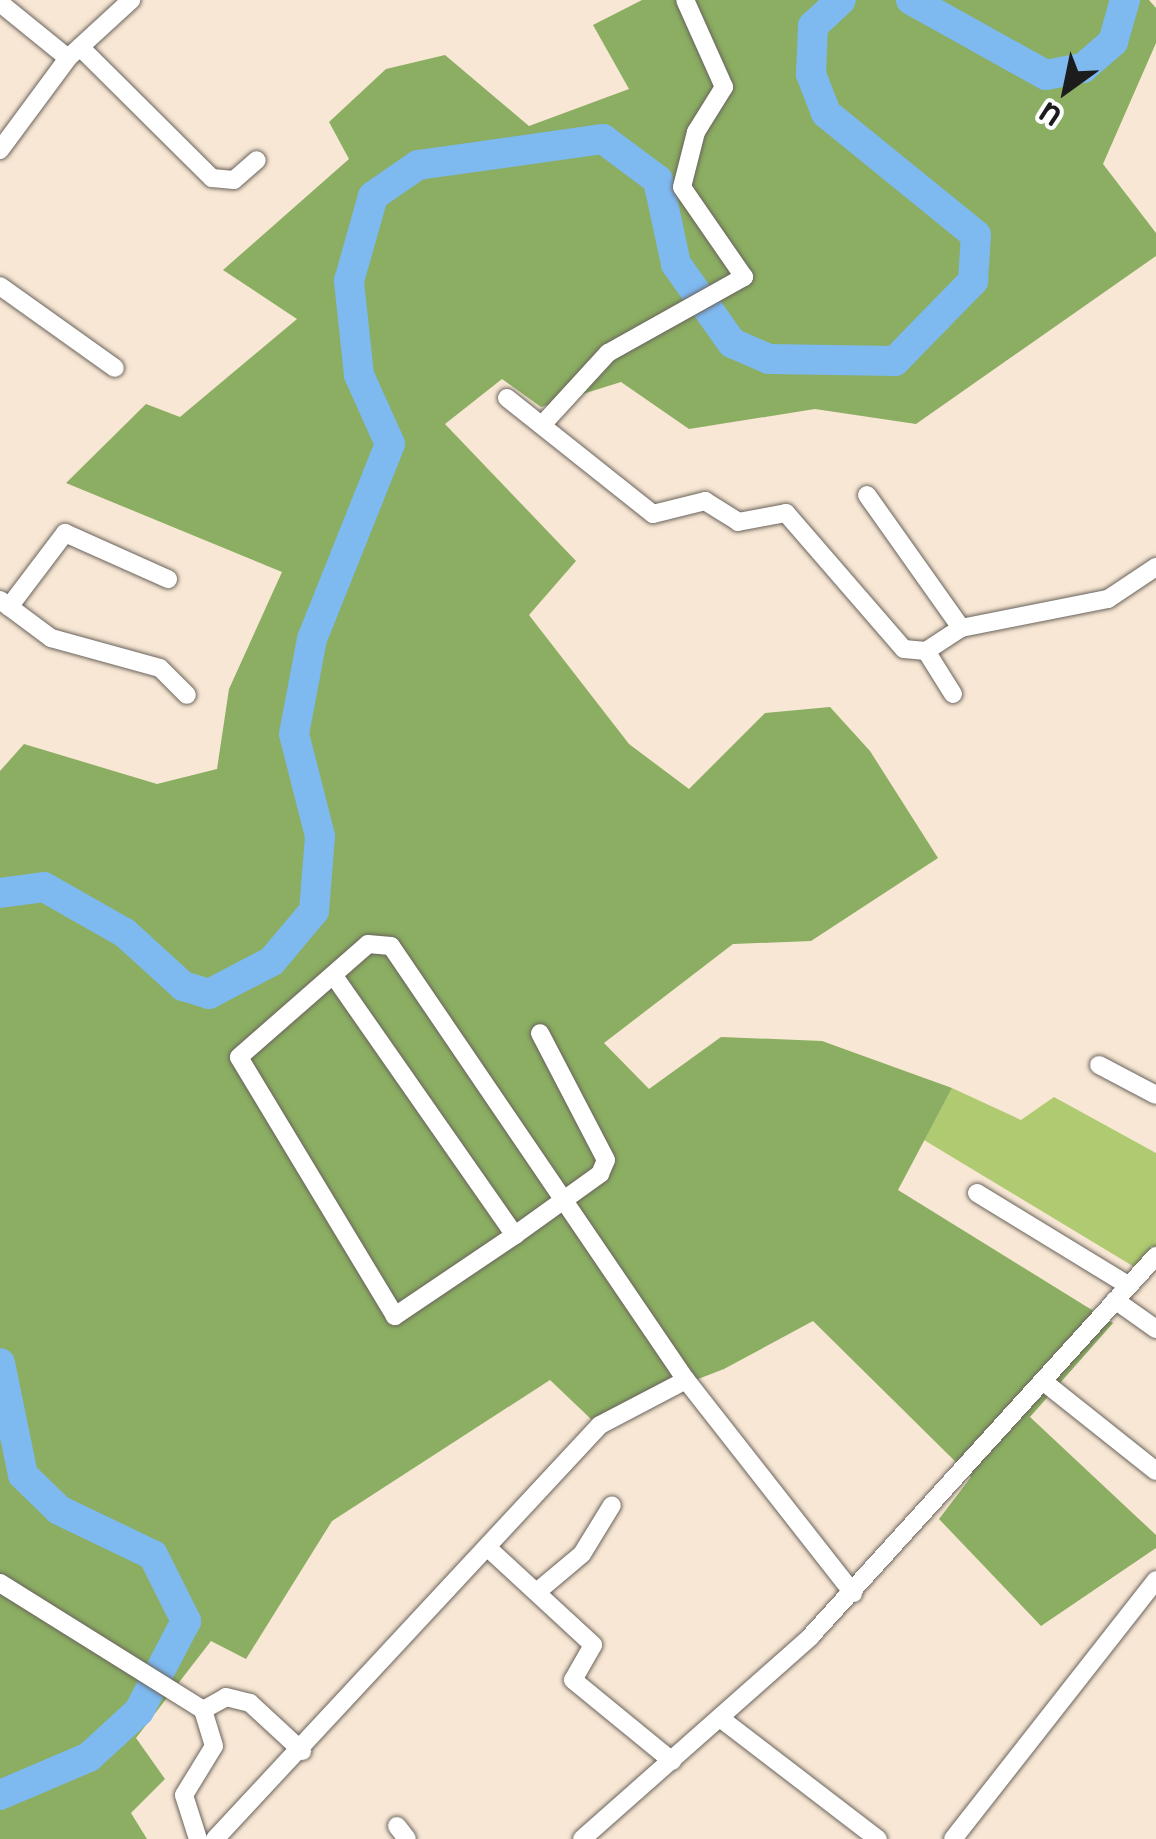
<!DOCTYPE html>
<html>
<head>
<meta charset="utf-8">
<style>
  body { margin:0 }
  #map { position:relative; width:1156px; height:1839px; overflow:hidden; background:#f8e7d4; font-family:Mali,sans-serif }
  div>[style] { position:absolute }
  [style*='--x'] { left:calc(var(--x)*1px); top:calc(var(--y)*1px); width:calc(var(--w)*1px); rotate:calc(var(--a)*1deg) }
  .green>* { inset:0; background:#afca70 }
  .forest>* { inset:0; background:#8bae62 }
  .river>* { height:30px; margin:-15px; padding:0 15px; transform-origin:15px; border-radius:15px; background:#7eb9f0 }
  .roads { filter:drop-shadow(0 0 2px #69635c) drop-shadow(0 0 2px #69635c) }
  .street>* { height:18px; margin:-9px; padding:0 9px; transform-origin:9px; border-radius:9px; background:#fff }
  span { translate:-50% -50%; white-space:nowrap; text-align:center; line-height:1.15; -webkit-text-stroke:8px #fff; paint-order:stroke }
  .north { position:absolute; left:1016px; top:40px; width:100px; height:100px; -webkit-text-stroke:8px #fff; paint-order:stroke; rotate:213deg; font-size:28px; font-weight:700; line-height:40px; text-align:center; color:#1c1c1c }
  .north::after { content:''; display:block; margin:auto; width:35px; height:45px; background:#1c1c1c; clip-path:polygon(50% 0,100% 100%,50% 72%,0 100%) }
</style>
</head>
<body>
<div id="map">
  <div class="green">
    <i style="clip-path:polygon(952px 1088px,1021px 1120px,1054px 1097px,1156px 1153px,1156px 1256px,1141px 1271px,924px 1140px)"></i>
  </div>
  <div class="forest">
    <i style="clip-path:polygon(642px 0,1149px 0,1156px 8px,1156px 43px,1103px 164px,1156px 233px,1156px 256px,916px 424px,815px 409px,689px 429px,621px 382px,541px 407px,502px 379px,445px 424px,576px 561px,529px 615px,629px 744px,689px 789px,765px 713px,830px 707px,870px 751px,938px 858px,811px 941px,733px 944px,604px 1043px,649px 1089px,721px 1037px,822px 1041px,952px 1088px,898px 1190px,1113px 1323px,1030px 1417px,1156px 1535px,1156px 1548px,1041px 1626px,939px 1519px,971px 1477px,813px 1321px,724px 1369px,592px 1420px,550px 1380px,332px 1521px,246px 1659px,211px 1641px,136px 1738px,165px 1779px,131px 1813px,147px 1839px,0 1839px,0 771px,24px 744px,157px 784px,217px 769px,229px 689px,282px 572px,66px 483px,146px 404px,180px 417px,297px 319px,223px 270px,349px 159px,329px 122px,386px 69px,445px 55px,529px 126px,629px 89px,593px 25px)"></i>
  </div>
  <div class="river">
    <i style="--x:911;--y:0;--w:154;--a:29.1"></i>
    <i style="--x:1046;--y:75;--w:38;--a:-11"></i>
    <i style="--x:1083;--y:68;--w:40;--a:-41"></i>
    <i style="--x:1113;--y:42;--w:44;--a:-74.1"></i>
    <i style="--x:0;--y:893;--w:44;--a:-7.8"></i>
    <i style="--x:44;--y:887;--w:93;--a:29.6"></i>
    <i style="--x:125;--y:933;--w:79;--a:42.4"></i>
    <i style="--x:183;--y:986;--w:27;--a:17"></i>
    <i style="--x:209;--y:994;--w:71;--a:-27.6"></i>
    <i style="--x:272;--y:961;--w:65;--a:-50"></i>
    <i style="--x:314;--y:911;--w:75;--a:-85.4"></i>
    <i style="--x:320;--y:836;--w:105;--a:-104.3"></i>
    <i style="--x:294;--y:734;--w:97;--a:-79.3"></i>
    <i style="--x:312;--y:639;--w:210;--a:-68.2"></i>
    <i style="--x:390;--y:444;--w:76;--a:-114.2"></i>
    <i style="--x:359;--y:375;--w:95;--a:-96.1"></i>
    <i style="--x:349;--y:281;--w:88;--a:-74.2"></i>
    <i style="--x:373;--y:196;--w:55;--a:-34.6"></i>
    <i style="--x:418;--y:165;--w:187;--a:-8"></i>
    <i style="--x:603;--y:139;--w:69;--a:36.7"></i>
    <i style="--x:658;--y:180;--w:86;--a:77.9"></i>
    <i style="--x:676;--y:264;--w:97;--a:54.7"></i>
    <i style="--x:732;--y:343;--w:40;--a:23.4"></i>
    <i style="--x:769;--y:359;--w:126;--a:0.9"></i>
    <i style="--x:895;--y:361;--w:112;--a:-45.7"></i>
    <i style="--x:973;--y:281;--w:46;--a:-86.3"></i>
    <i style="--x:976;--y:235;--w:193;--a:-140.9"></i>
    <i style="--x:826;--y:113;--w:42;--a:-111"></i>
    <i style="--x:811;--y:74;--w:48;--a:-87.6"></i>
    <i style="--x:813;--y:26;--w:38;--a:-43"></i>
    <i style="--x:0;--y:1363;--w:114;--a:78.4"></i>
    <i style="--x:23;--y:1475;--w:50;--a:44.2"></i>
    <i style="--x:59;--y:1510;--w:104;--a:25.6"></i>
    <i style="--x:153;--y:1555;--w:74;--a:63.4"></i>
    <i style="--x:186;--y:1621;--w:102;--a:117.6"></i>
    <i style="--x:139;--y:1711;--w:68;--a:137.4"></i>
    <i style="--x:89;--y:1757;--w:97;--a:156.9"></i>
  </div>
  <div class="roads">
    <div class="street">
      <i style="--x:0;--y:3;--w:87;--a:39"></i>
      <i style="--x:80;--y:47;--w:186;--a:44.8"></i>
      <i style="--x:212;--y:178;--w:22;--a:5"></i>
      <i style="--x:234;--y:180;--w:30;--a:-41"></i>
      <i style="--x:0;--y:150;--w:114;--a:-53.5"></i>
      <i style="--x:68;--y:58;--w:86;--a:-42.6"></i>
      <i style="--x:0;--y:286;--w:141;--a:35.5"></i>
      <i style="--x:507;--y:398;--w:186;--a:38.5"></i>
      <i style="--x:653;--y:514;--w:54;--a:-14"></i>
      <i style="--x:705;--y:501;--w:39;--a:32"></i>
      <i style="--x:738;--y:522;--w:49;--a:-10.6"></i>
      <i style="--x:786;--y:513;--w:180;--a:49.1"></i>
      <i style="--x:904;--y:649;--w:22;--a:5"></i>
      <i style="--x:542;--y:425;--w:98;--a:-47.5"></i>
      <i style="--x:608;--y:353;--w:156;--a:-29.2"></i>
      <i style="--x:744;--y:277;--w:109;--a:-124.6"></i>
      <i style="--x:682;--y:187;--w:57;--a:-75.7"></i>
      <i style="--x:696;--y:132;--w:53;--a:-58.1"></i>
      <i style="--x:724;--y:87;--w:95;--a:-114.1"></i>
      <i style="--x:867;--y:495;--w:163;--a:54.7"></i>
      <i style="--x:961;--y:628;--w:150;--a:-11.2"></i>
      <i style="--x:1108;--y:599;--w:58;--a:-33.7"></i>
      <i style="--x:0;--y:600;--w:64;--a:36.7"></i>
      <i style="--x:51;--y:638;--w:113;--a:15.4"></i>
      <i style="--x:160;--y:668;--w:38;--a:45"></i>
      <i style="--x:9;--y:607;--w:93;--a:-52.9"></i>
      <i style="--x:65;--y:533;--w:113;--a:24.1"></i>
      <i style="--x:953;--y:694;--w:51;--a:-122.1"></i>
      <i style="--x:926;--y:651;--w:42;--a:-33.3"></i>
      <i style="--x:334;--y:976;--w:316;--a:55.1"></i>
      <i style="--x:515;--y:1235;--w:105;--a:-35.7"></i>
      <i style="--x:600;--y:1174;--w:15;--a:-67"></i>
      <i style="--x:606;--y:1160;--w:143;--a:-117.5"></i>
      <i style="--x:1099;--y:1065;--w:64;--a:27.8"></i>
      <i style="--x:977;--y:1193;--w:177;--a:31.4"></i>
      <i style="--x:515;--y:1235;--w:145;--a:146"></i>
      <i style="--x:395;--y:1316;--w:302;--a:-121.1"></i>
      <i style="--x:239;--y:1057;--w:171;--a:-41.2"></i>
      <i style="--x:368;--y:944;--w:23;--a:5"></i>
      <i style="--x:391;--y:946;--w:525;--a:55.8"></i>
      <i style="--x:686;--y:1380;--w:271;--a:51.9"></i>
      <i style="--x:1115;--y:1300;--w:50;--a:35.3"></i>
      <i style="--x:1044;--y:1382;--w:143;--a:38.5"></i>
      <i style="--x:488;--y:1548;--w:143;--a:42.7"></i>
      <i style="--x:593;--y:1645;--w:40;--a:119.7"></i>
      <i style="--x:573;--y:1680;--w:128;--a:39.3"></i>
      <i style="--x:0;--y:1583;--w:239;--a:32"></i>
      <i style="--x:203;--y:1710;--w:26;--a:-29"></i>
      <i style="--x:226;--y:1697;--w:25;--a:14"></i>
      <i style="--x:250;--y:1703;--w:71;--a:42.7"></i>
      <i style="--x:538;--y:1591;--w:57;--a:-40.1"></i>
      <i style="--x:582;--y:1554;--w:57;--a:-58.5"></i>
      <i style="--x:724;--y:1721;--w:194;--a:37.5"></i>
      <i style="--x:397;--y:1826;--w:16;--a:52"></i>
      <i style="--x:198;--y:1839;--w:46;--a:-107.7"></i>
      <i style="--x:184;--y:1795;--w:57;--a:-58.5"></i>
      <i style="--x:214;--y:1746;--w:38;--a:-107"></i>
      <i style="--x:215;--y:1839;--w:565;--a:-47.08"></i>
      <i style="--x:600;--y:1425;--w:97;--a:-27.6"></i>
      <i style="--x:582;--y:1839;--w:305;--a:-41.5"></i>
      <i style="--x:810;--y:1637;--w:515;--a:-47.76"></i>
      <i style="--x:953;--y:1839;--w:329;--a:-51.9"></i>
    </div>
  </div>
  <div class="north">U</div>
</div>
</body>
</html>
